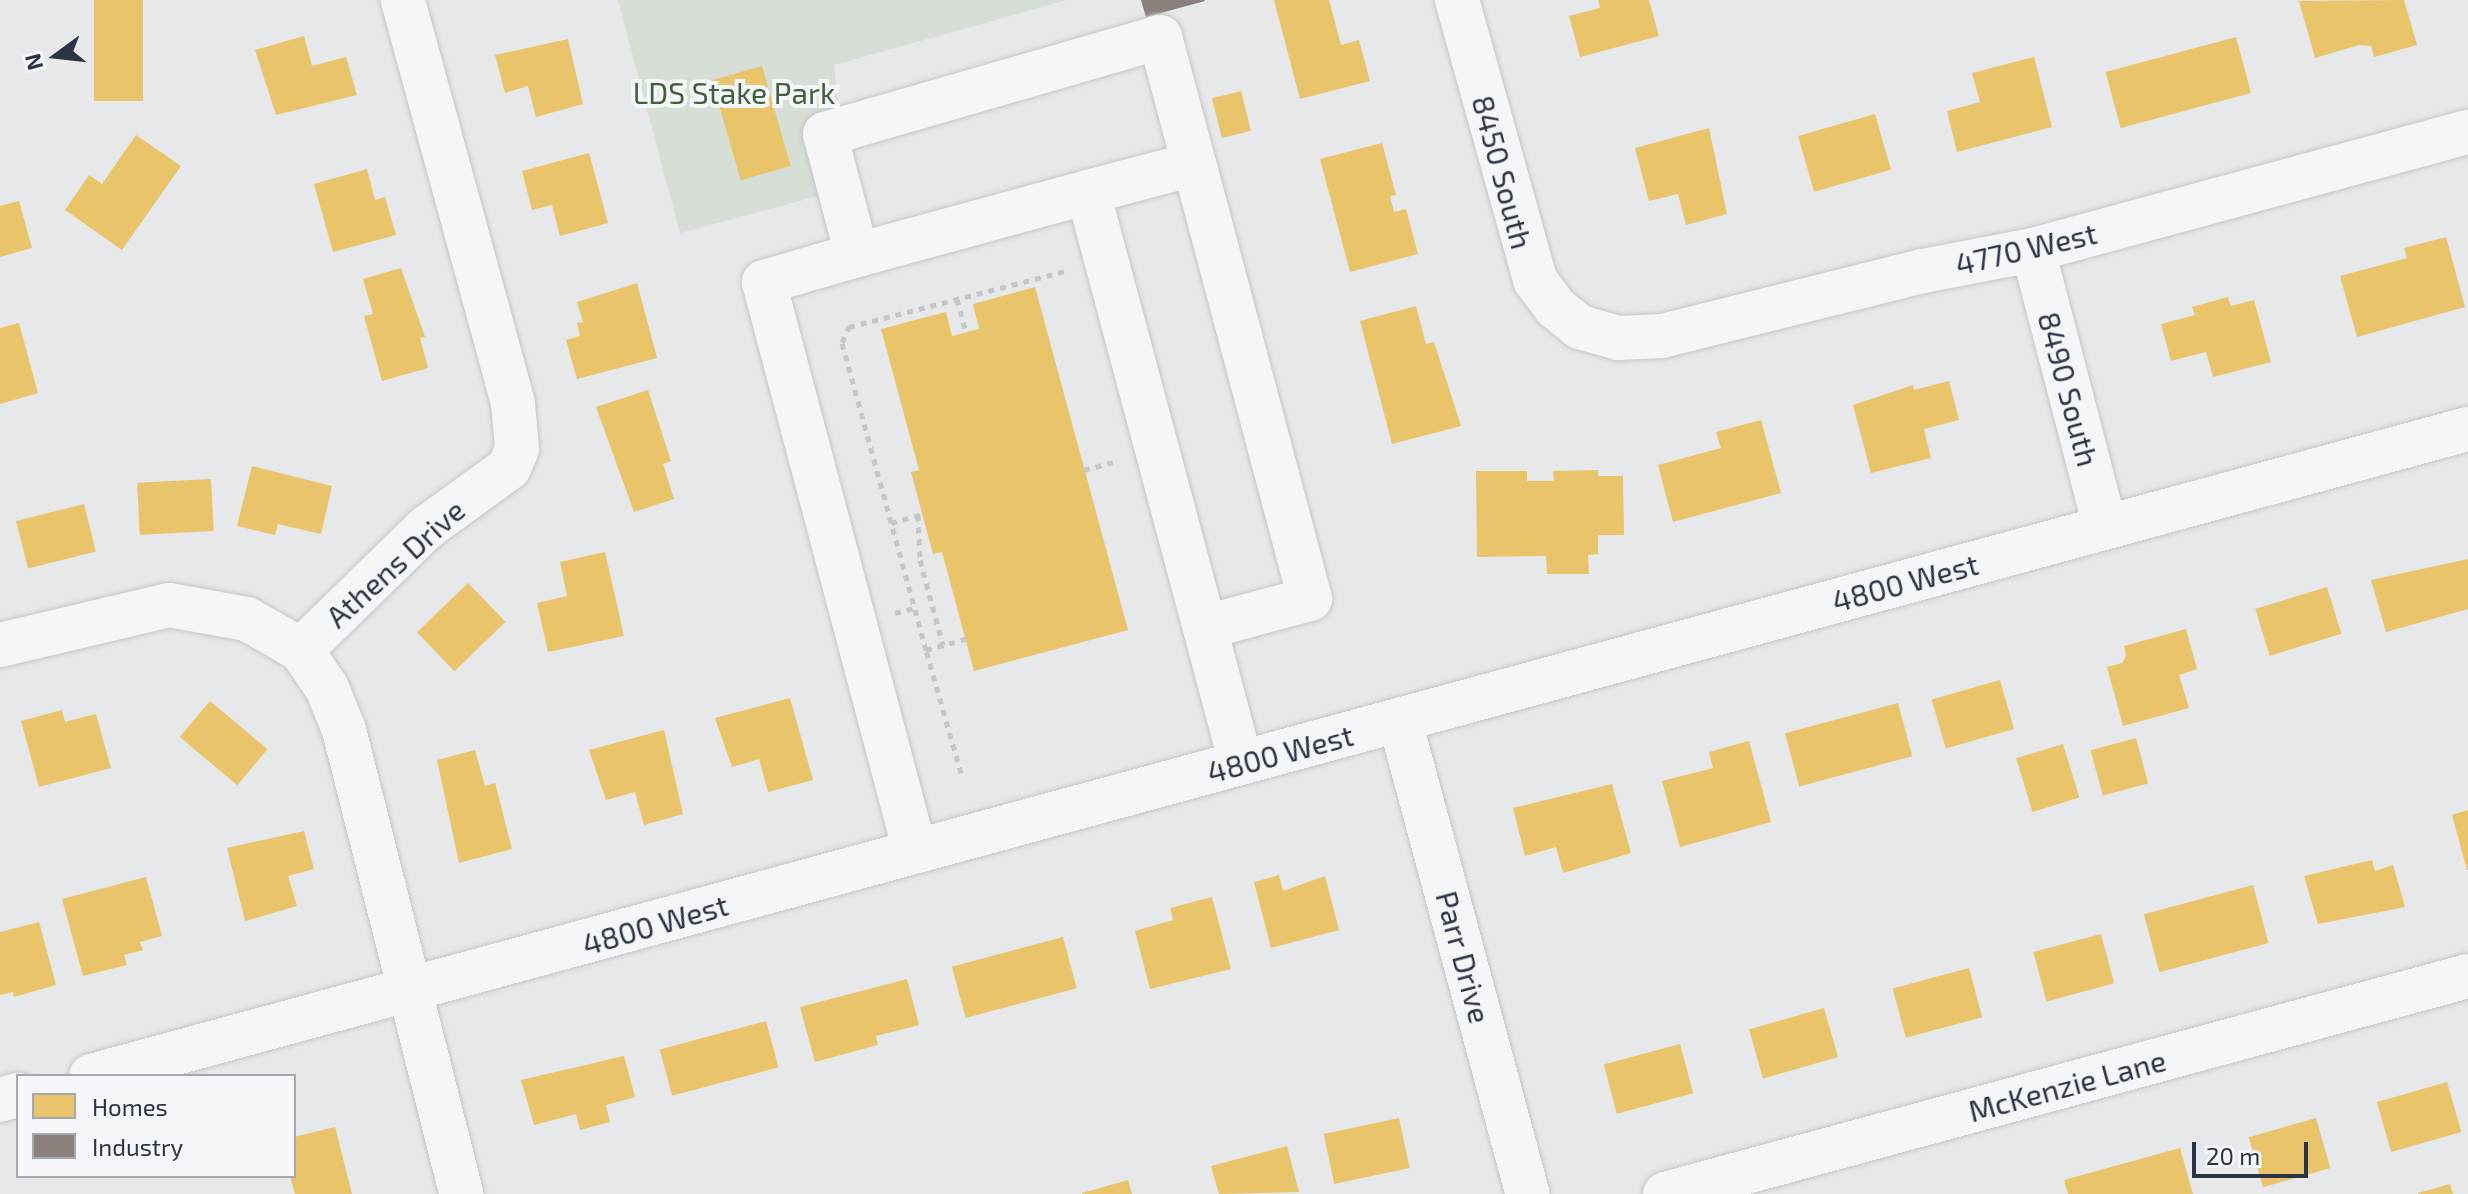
<!DOCTYPE html>
<html>
<head>
<meta charset="utf-8">
<style>
  body { margin:0 }
  #map { position:relative; width:2468px; height:1194px; overflow:hidden; background:#e6e8ea; font-family:"Exo 2",sans-serif }
  div>[style] { position:absolute }
  [style*='--x'] { left:calc(var(--x)*1px); top:calc(var(--y)*1px); width:calc(var(--w)*1px); rotate:calc(var(--a)*1deg) }
  .green>* { inset:0; background:#d6ded6 }
  .homes>* { inset:0; background:#e9c46a; transform-origin:0 0 }
  .industry>* { inset:0; background:#8a817c }
  .path>* { height:5px; margin-top:-2.5px; transform-origin:0; background:repeating-linear-gradient(90deg,#c5c6ca 0 6px,transparent 0 12px) }
  .roads { filter:drop-shadow(0 0 2px #c4c6c8) drop-shadow(0 0 2px #c4c6c8) }
  .minor>* { height:44px; margin:-22px; padding:0 22px; transform-origin:22px; border-radius:22px; background:#f5f6f7 }
  span { translate:-50% -50%; white-space:nowrap; text-align:center; line-height:1.15; -webkit-text-stroke:8px #f4f6f9; paint-order:stroke }
  .park-label { font-size:30px; color:#3f6138 }
  .street-label { font-size:30px; color:#2b3445 }
  .legend { position:absolute; left:16px; top:1074px; width:280px; height:104px; box-sizing:border-box; background:#f4f6f9; border:2px solid #a4a8b1; margin:0; padding:10px 14px; list-style:none; font-size:24px; color:#2b3445 }
  .legend li { display:flex; align-items:center; gap:16px; height:40px }
  .legend b { width:40px; border:2px solid #a4a8b1 }
  .north { position:absolute; left:16px; top:16px; width:80px; height:80px; -webkit-text-stroke:6px #f4f6f9; paint-order:stroke; rotate:255deg; font-size:22px; font-weight:700; line-height:32px; text-align:center; color:#2b3445 }
  .north::after { content:''; display:block; margin:auto; width:28px; height:36px; background:#2b3445; clip-path:polygon(50% 0,100% 100%,50% 72%,0 100%) }
  .scale { position:absolute; left:2192px; top:1142px; width:116px; height:36px; box-sizing:border-box; border:4px solid #2b3445; border-top:0; padding-left:10px; font-size:24px; line-height:28px; white-space:nowrap; color:#2b3445; -webkit-text-stroke:6px #f4f6f9; paint-order:stroke }
</style>
</head>
<body>
<div id="map">
  <div class="green">
    <i style="clip-path:polygon(618px 0,1067px 0,834px 65px,838px 101px,808px 148px,818px 196px,680px 233px)"></i>
  </div>
  <div class="homes">
    <i style="left:94px;top:0;width:49px;height:101px"></i>
    <i style="clip-path:polygon(1274px 0,1329px 0,1341px 45px,1359px 40px,1370px 81px,1300px 99px)"></i>
    <i style="clip-path:polygon(1598px 0,1649px 0,1659px 36px,1580px 57px,1569px 16px,1600px 8px)"></i>
    <i style="clip-path:polygon(2404px 0,2417px 45px,2374px 57px,2371px 46px,2359px 45px,2315px 58px,2299px 1px)"></i>
    <i style="clip-path:polygon(304px 36px,312px 66px,346px 57px,357px 95px,276px 115px,255px 50px)"></i>
    <i style="left:2236px;top:37px;width:58px;height:135px;rotate:75deg"></i>
    <i style="clip-path:polygon(568px 39px,583px 104px,536px 117px,528px 86px,505px 93px,495px 55px)"></i>
    <i style="clip-path:polygon(2034px 57px,2052px 127px,1957px 152px,1947px 111px,1980px 102px,1972px 73px)"></i>
    <i style="left:762px;top:66px;width:104px;height:52px;rotate:74deg"></i>
    <i style="left:1241px;top:91px;width:41px;height:30px;rotate:76deg"></i>
    <i style="left:1875px;top:114px;width:58px;height:80px;rotate:74deg"></i>
    <i style="clip-path:polygon(1709px 128px,1727px 214px,1686px 225px,1678px 194px,1649px 201px,1635px 148px)"></i>
    <i style="clip-path:polygon(136px 135px,181px 166px,122px 250px,65px 210px,89px 175px,102px 184px)"></i>
    <i style="clip-path:polygon(1382px 143px,1396px 195px,1390px 196px,1394px 212px,1406px 209px,1418px 254px,1350px 272px,1320px 159px)"></i>
    <i style="clip-path:polygon(589px 153px,608px 223px,560px 236px,552px 205px,532px 210px,522px 171px)"></i>
    <i style="clip-path:polygon(367px 169px,375px 200px,385px 197px,396px 235px,333px 252px,314px 184px)"></i>
    <i style="clip-path:polygon(19px 201px,32px 248px,0 257px,0 206px)"></i>
    <i style="clip-path:polygon(2446px 237px,2465px 307px,2357px 337px,2340px 276px,2407px 258px,2404px 248px)"></i>
    <i style="clip-path:polygon(401px 268px,425px 337px,420px 338px,428px 368px,382px 381px,364px 316px,373px 314px,363px 279px)"></i>
    <i style="clip-path:polygon(637px 283px,657px 358px,577px 379px,566px 340px,580px 336px,577px 323px,583px 322px,577px 302px)"></i>
    <i style="clip-path:polygon(1035px 287px,1128px 630px,974px 671px,942px 552px,933px 554px,911px 472px,919px 470px,881px 329px,946px 312px,952px 336px,979px 329px,973px 304px)"></i>
    <i style="clip-path:polygon(2228px 297px,2231px 306px,2254px 300px,2271px 362px,2213px 377px,2206px 352px,2171px 361px,2161px 324px,2195px 315px,2192px 307px)"></i>
    <i style="clip-path:polygon(1416px 306px,1426px 344px,1434px 342px,1461px 426px,1392px 444px,1360px 321px)"></i>
    <i style="clip-path:polygon(19px 323px,38px 393px,0 404px,0 328px)"></i>
    <i style="clip-path:polygon(1949px 381px,1959px 420px,1924px 429px,1931px 458px,1871px 473px,1853px 405px,1913px 385px,1914px 390px)"></i>
    <i style="clip-path:polygon(648px 390px,671px 461px,663px 464px,674px 499px,634px 512px,596px 407px)"></i>
    <i style="clip-path:polygon(1761px 420px,1781px 493px,1673px 522px,1658px 465px,1721px 448px,1716px 432px)"></i>
    <i style="clip-path:polygon(252px 466px,332px 486px,321px 534px,278px 524px,275px 535px,237px 526px)"></i>
    <i style="clip-path:polygon(1598px 470px,1598px 476px,1623px 476px,1624px 535px,1598px 535px,1598px 554px,1588px 555px,1589px 574px,1547px 574px,1546px 556px,1477px 557px,1476px 471px,1527px 471px,1527px 481px,1554px 481px,1553px 471px)"></i>
    <i style="left:211px;top:479px;width:52px;height:74px;rotate:87deg"></i>
    <i style="left:84px;top:504px;width:49px;height:70px;rotate:76deg"></i>
    <i style="clip-path:polygon(605px 552px,624px 636px,548px 652px,537px 603px,567px 596px,560px 562px)"></i>
    <i style="clip-path:polygon(2468px 559px,2468px 609px,2386px 632px,2371px 580px)"></i>
    <i style="left:468px;top:583px;width:54px;height:71px;rotate:46deg"></i>
    <i style="left:2327px;top:587px;width:49px;height:75px;rotate:73deg"></i>
    <i style="clip-path:polygon(2186px 629px,2197px 669px,2179px 675px,2189px 708px,2123px 726px,2107px 667px,2122px 663px,2126px 656px,2124px 646px)"></i>
    <i style="left:2000px;top:680px;width:51px;height:71px;rotate:74deg"></i>
    <i style="clip-path:polygon(790px 698px,813px 780px,768px 792px,759px 759px,732px 767px,715px 718px)"></i>
    <i style="left:210px;top:701px;width:75px;height:47px;rotate:40deg"></i>
    <i style="left:1898px;top:703px;width:55px;height:117px;rotate:75deg"></i>
    <i style="clip-path:polygon(62px 710px,65px 722px,96px 714px,111px 768px,39px 787px,21px 721px)"></i>
    <i style="clip-path:polygon(664px 730px,683px 814px,644px 825px,635px 792px,606px 800px,589px 750px)"></i>
    <i style="left:2136px;top:738px;width:47px;height:47px;rotate:75deg"></i>
    <i style="clip-path:polygon(1749px 741px,1771px 822px,1680px 847px,1662px 781px,1713px 768px,1709px 752px)"></i>
    <i style="left:2063px;top:744px;width:56px;height:49px;rotate:73deg"></i>
    <i style="clip-path:polygon(475px 750px,485px 786px,495px 783px,512px 849px,459px 863px,437px 760px)"></i>
    <i style="clip-path:polygon(1612px 784px,1631px 853px,1563px 873px,1556px 847px,1525px 856px,1513px 808px)"></i>
    <i style="clip-path:polygon(2468px 810px,2468px 870px,2467px 870px,2452px 815px)"></i>
    <i style="clip-path:polygon(304px 831px,314px 869px,288px 876px,297px 906px,245px 921px,227px 848px)"></i>
    <i style="clip-path:polygon(2372px 860px,2375px 871px,2393px 865px,2405px 907px,2318px 924px,2304px 876px)"></i>
    <i style="clip-path:polygon(1279px 875px,1283px 891px,1325px 876px,1339px 930px,1271px 948px,1254px 882px)"></i>
    <i style="clip-path:polygon(146px 877px,162px 936px,140px 942px,143px 950px,124px 955px,127px 965px,83px 976px,62px 899px)"></i>
    <i style="left:2253px;top:885px;width:60px;height:113px;rotate:75deg"></i>
    <i style="clip-path:polygon(1212px 897px,1231px 969px,1150px 989px,1135px 931px,1173px 920px,1170px 908px)"></i>
    <i style="clip-path:polygon(39px 922px,56px 985px,14px 997px,13px 992px,0 995px,0 932px)"></i>
    <i style="left:2101px;top:934px;width:51px;height:70px;rotate:75deg"></i>
    <i style="left:1063px;top:937px;width:53px;height:115px;rotate:75deg"></i>
    <i style="left:1969px;top:968px;width:51px;height:79px;rotate:75deg"></i>
    <i style="clip-path:polygon(907px 979px,919px 1025px,876px 1036px,878px 1045px,815px 1062px,800px 1007px)"></i>
    <i style="left:1824px;top:1008px;width:51px;height:78px;rotate:74deg"></i>
    <i style="left:766px;top:1021px;width:48px;height:110px;rotate:75deg"></i>
    <i style="left:1680px;top:1044px;width:51px;height:79px;rotate:75deg"></i>
    <i style="clip-path:polygon(624px 1056px,635px 1097px,606px 1105px,610px 1122px,580px 1130px,576px 1114px,534px 1125px,521px 1080px)"></i>
    <i style="left:2447px;top:1082px;width:52px;height:73px;rotate:74deg"></i>
    <i style="left:1399px;top:1118px;width:51px;height:77px;rotate:78deg"></i>
    <i style="left:2316px;top:1118px;width:52px;height:70px;rotate:74deg"></i>
    <i style="clip-path:polygon(335px 1127px,352px 1194px,295px 1194px,290px 1176px,294px 1176px,294px 1137px)"></i>
    <i style="clip-path:polygon(1287px 1146px,1299px 1192px,1219px 1194px,1211px 1166px)"></i>
    <i style="clip-path:polygon(2180px 1148px,2193px 1194px,2068px 1194px,2064px 1180px)"></i>
    <i style="clip-path:polygon(1128px 1180px,1132px 1194px,1082px 1194px,1082px 1193px)"></i>
    <i style="clip-path:polygon(2450px 1184px,2453px 1194px,2418px 1194px,2418px 1193px)"></i>
  </div>
  <div class="industry">
    <i style="clip-path:polygon(1141px 0,1204px 0,1205px 1px,1146px 17px)"></i>
  </div>
  <div class="path">
    <i style="--x:957;--y:299;--w:34;--a:75"></i>
    <i style="--x:1084;--y:470;--w:35;--a:-15"></i>
    <i style="--x:918;--y:515;--w:45;--a:87.5"></i>
    <i style="--x:920;--y:560;--w:88;--a:74.9"></i>
    <i style="--x:891;--y:523;--w:32;--a:-16"></i>
    <i style="--x:895;--y:613;--w:20;--a:-15"></i>
    <i style="--x:926;--y:650;--w:319;--a:-105.3"></i>
    <i style="--x:842;--y:342;--w:17;--a:-65"></i>
    <i style="--x:849;--y:327;--w:224;--a:-14.5"></i>
    <i style="--x:961;--y:773;--w:128;--a:-105.9"></i>
    <i style="--x:926;--y:650;--w:41;--a:-15.8"></i>
  </div>
  <div class="roads">
    <div class="minor">
      <i style="--x:1457;--y:0;--w:291;--a:74.4"></i>
      <i style="--x:1535;--y:280;--w:34;--a:53"></i>
      <i style="--x:1555;--y:307;--w:32;--a:39"></i>
      <i style="--x:1580;--y:327;--w:40;--a:16"></i>
      <i style="--x:1618;--y:338;--w:44;--a:-2.6"></i>
      <i style="--x:1662;--y:336;--w:269;--a:-14"></i>
      <i style="--x:1923;--y:271;--w:112;--a:-10.8"></i>
      <i style="--x:2033;--y:250;--w:451;--a:-15.2"></i>
      <i style="--x:1088;--y:192;--w:239;--a:164.7"></i>
      <i style="--x:857;--y:255;--w:125;--a:-104.8"></i>
      <i style="--x:825;--y:134;--w:349;--a:-16.1"></i>
      <i style="--x:1160;--y:37;--w:131;--a:75"></i>
      <i style="--x:2033;--y:250;--w:286;--a:75.4"></i>
      <i style="--x:857;--y:255;--w:97;--a:163.8"></i>
      <i style="--x:764;--y:282;--w:589;--a:75.14"></i>
      <i style="--x:1206;--y:627;--w:108;--a:-15.1"></i>
      <i style="--x:1310;--y:599;--w:450;--a:-104.9"></i>
      <i style="--x:1194;--y:164;--w:110;--a:165.2"></i>
      <i style="--x:1088;--y:192;--w:591;--a:75"></i>
      <i style="--x:0;--y:645;--w:174;--a:-13.3"></i>
      <i style="--x:169;--y:605;--w:79;--a:10.2"></i>
      <i style="--x:247;--y:619;--w:62;--a:29.9"></i>
      <i style="--x:301;--y:650;--w:46;--a:55.6"></i>
      <i style="--x:327;--y:688;--w:45;--a:68"></i>
      <i style="--x:344;--y:730;--w:479;--a:75.8"></i>
      <i style="--x:301;--y:650;--w:175;--a:-44.3"></i>
      <i style="--x:426;--y:528;--w:102;--a:-35.9"></i>
      <i style="--x:509;--y:468;--w:21;--a:-67"></i>
      <i style="--x:517;--y:449;--w:46;--a:-95"></i>
      <i style="--x:513;--y:403;--w:418;--a:-105.3"></i>
      <i style="--x:1400;--y:721;--w:490;--a:74.9"></i>
      <i style="--x:91;--y:1076;--w:2463;--a:-15.23"></i>
      <i style="--x:0;--y:1100;--w:19;--a:-16"></i>
      <i style="--x:1665;--y:1194;--w:832;--a:-15.19"></i>
    </div>
  </div>
  <div class="park-label">
    <span style="left:734px;top:92px">LDS Stake Park</span>
  </div>
  <div class="street-label">
    <span style="left:1503px;top:172px;rotate:75deg">8450 South</span>
    <span style="left:2026px;top:248px;rotate:-13deg">4770 West</span>
    <span style="left:2069px;top:389px;rotate:75deg">8490 South</span>
    <span style="left:395px;top:563px;rotate:-42deg">Athens Drive</span>
    <span style="left:1905px;top:582px;rotate:-15deg">4800 West</span>
    <span style="left:1280px;top:753px;rotate:-15deg">4800 West</span>
    <span style="left:655px;top:924px;rotate:-16deg">4800 West</span>
    <span style="left:1464px;top:957px;rotate:75deg">Parr Drive</span>
    <span style="left:2067px;top:1085px;rotate:-15deg">McKenzie Lane</span>
  </div>
  <ul class="legend">
  <li><b style="height:22px;background:#e9c46a"></b>Homes</li>
  <li><b style="height:22px;background:#8a817c"></b>Industry</li>
  </ul>
  <div class="north">N</div>
  <div class="scale">20 m</div>
</div>
</body>
</html>
